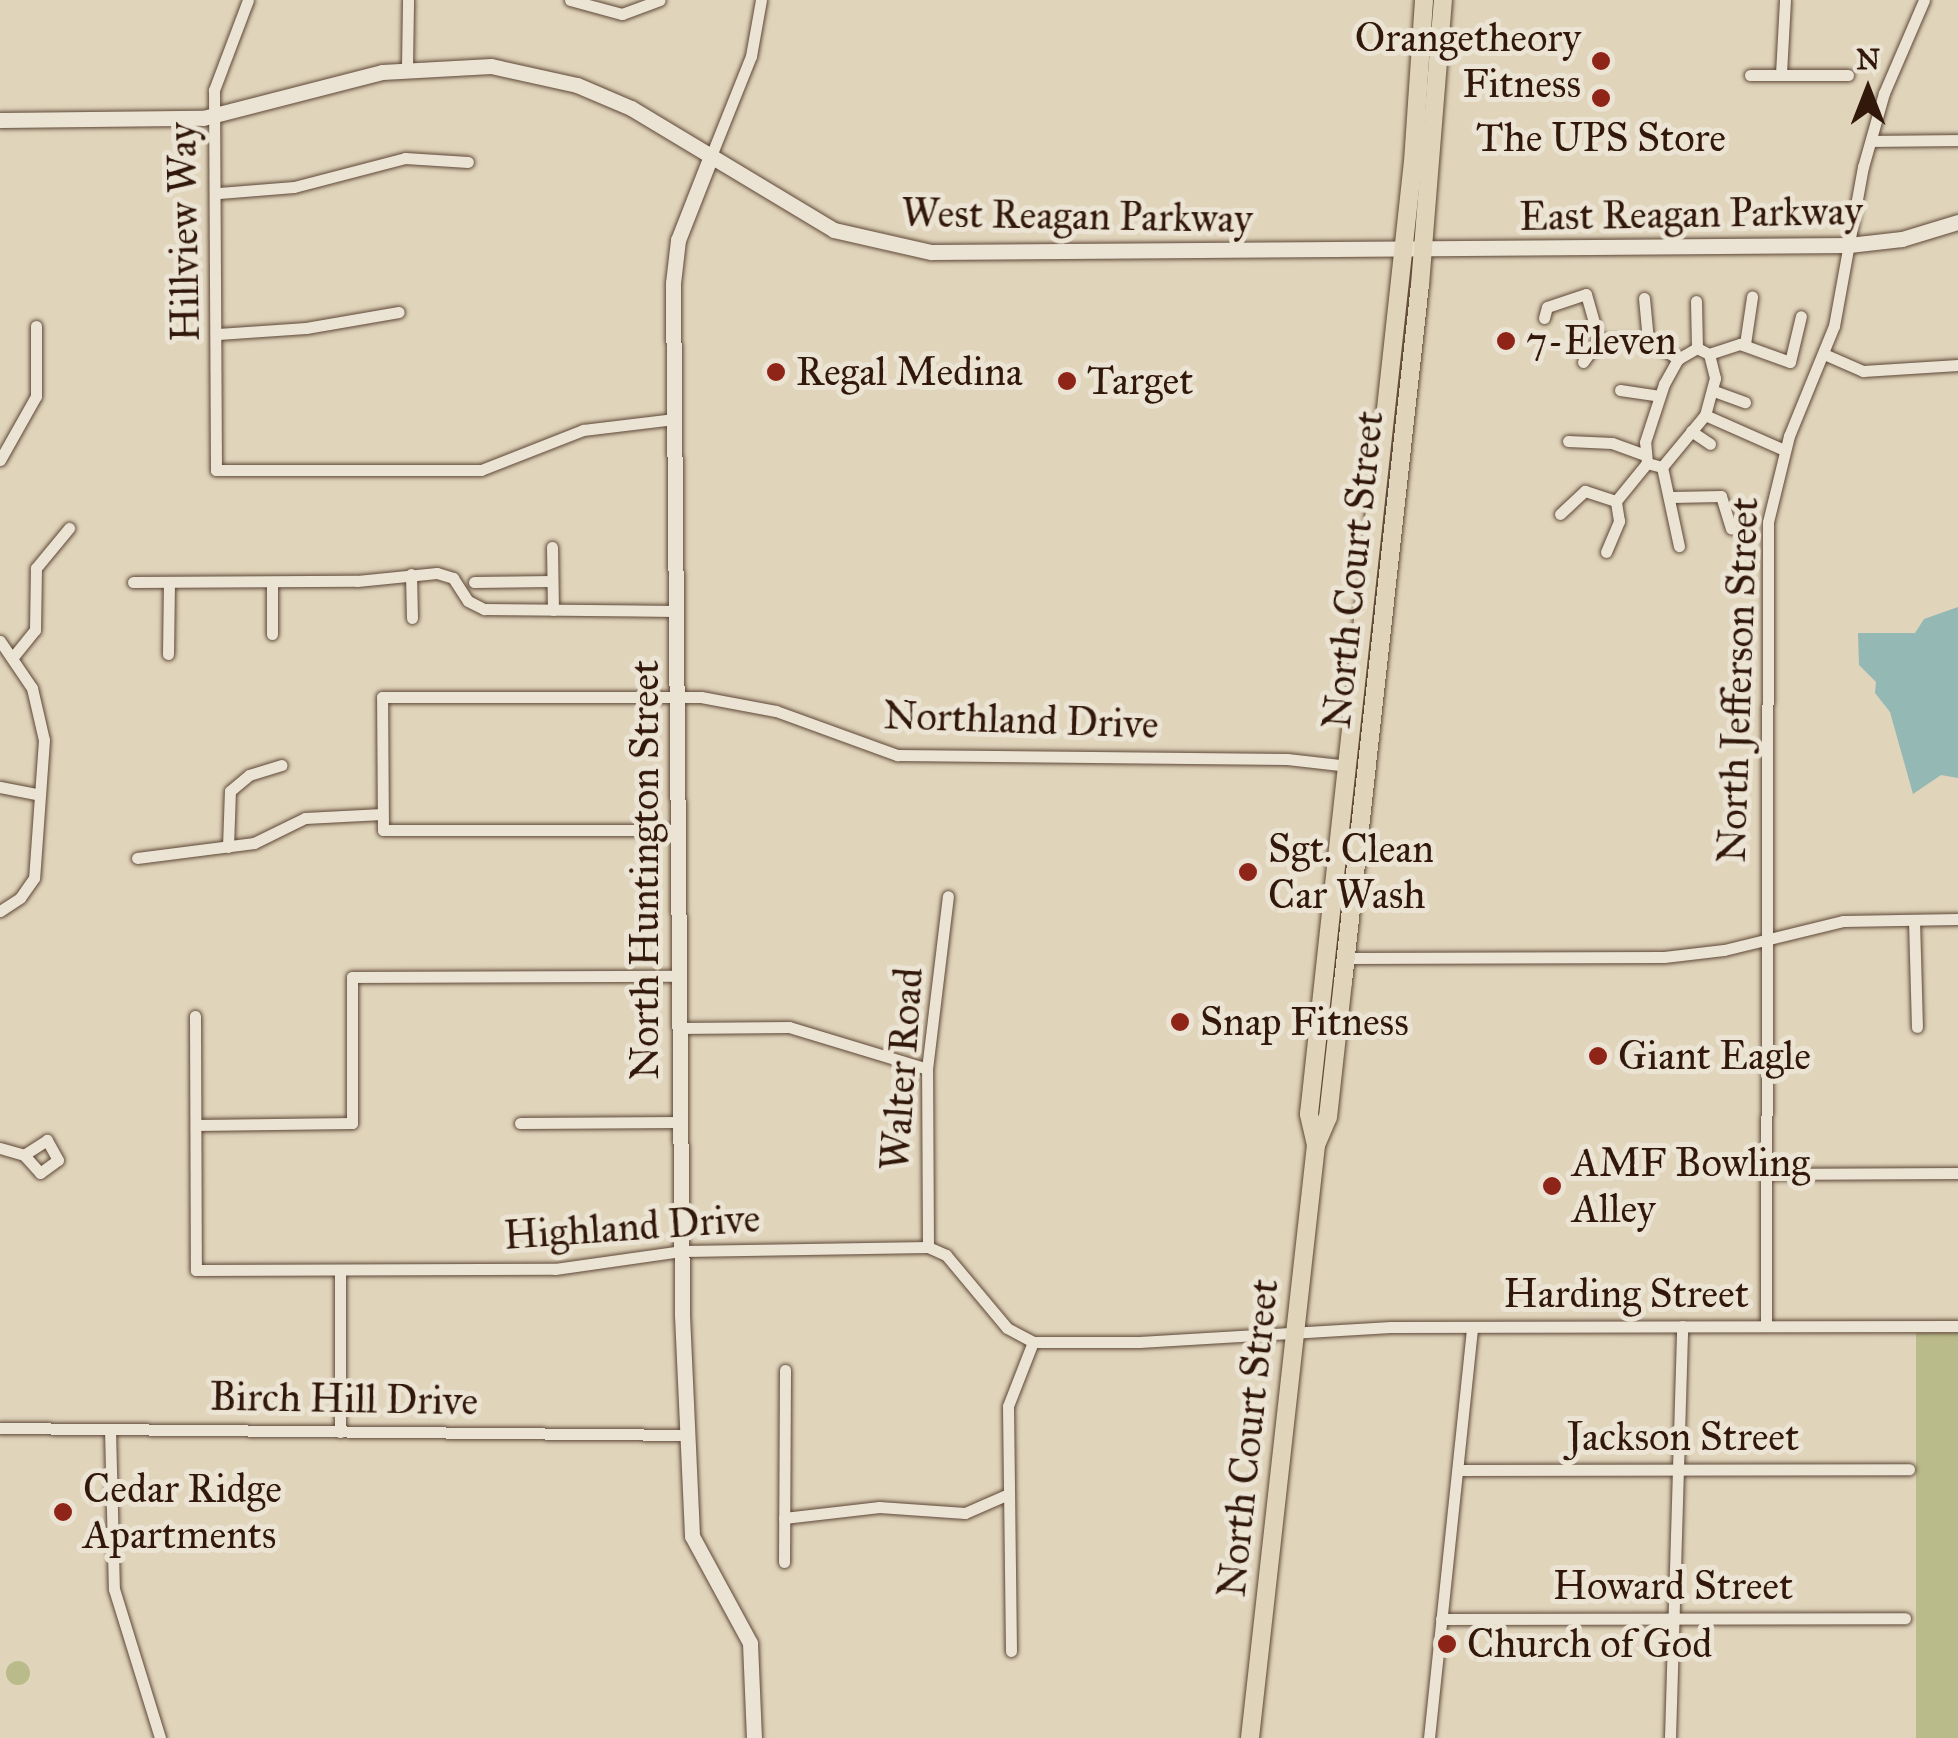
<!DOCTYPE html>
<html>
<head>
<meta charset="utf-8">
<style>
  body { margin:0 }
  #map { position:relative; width:1958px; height:1738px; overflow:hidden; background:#e0d4bb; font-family:"IM FELL Great Primer",serif }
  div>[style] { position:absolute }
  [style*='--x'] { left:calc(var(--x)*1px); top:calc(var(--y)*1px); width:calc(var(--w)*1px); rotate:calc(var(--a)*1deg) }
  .green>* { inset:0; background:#babb8b; transform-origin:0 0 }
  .round { border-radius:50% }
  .water>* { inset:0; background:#94b8b4 }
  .roads { filter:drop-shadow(0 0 2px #5e4736) drop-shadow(0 0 2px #5e4736) }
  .street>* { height:11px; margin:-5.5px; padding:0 5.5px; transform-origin:5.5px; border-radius:5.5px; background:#ebe3d3 }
  .secondary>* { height:15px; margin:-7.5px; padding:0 7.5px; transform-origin:7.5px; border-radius:7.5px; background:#ebe3d3 }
  .primary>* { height:18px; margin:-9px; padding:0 9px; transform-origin:9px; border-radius:9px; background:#e0d4bb }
  .dots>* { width:28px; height:28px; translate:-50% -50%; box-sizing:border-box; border:5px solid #ebe3d3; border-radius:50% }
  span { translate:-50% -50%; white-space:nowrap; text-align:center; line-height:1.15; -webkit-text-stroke:10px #ebe3d3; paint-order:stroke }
  .poi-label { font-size:40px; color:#32180a }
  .right { translate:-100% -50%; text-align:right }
  .left { translate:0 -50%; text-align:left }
  .street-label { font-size:40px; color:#32180a }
  .north { position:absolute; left:1818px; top:40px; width:100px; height:100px; -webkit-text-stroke:8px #ebe3d3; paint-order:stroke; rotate:0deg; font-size:28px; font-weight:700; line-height:40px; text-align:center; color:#32180a }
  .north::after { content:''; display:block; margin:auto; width:35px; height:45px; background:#32180a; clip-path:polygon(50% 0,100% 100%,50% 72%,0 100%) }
</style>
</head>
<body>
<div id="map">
  <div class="green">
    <i style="left:1916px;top:1333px;width:42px;height:405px"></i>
    <i class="round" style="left:6px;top:1661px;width:24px;height:24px"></i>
  </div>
  <div class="water">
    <i style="clip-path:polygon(1958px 607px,1958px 778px,1941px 775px,1913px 794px,1890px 712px,1875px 693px,1876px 682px,1859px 665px,1858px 633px,1915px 633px,1924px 619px)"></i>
  </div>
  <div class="roads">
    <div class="street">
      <i style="--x:248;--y:0;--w:96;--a:110.7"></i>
      <i style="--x:214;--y:90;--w:380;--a:89.7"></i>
      <i style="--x:216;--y:470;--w:265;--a:0"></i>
      <i style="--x:481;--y:470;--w:110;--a:-21.4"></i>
      <i style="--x:583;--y:430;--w:92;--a:-6.9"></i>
      <i style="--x:570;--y:0;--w:54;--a:15.1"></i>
      <i style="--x:622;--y:14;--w:40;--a:-20.2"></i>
      <i style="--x:1785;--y:0;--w:75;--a:93.1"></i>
      <i style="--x:1781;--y:75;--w:67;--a:0"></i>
      <i style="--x:407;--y:67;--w:67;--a:-89.1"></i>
      <i style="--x:1750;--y:75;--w:31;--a:0"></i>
      <i style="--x:1872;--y:141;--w:86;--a:-0.7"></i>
      <i style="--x:711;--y:156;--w:108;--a:-68.2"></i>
      <i style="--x:751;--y:56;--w:57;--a:-79.9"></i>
      <i style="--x:219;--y:193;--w:75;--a:-4.6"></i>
      <i style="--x:294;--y:187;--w:115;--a:-14.6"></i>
      <i style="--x:405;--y:158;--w:63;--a:3.6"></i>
      <i style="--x:1644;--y:298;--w:42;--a:84.6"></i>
      <i style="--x:1696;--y:301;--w:47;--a:88.8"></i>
      <i style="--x:1544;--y:318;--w:11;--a:-75"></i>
      <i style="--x:1547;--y:307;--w:41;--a:-18.4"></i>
      <i style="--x:1586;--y:294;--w:48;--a:74.2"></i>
      <i style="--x:1599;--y:340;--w:49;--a:0"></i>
      <i style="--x:1648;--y:340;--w:36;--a:32"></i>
      <i style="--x:218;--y:334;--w:88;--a:-3.9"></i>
      <i style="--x:306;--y:328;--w:94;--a:-9.8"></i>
      <i style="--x:1745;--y:344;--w:48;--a:-81.5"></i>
      <i style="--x:1709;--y:354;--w:33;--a:-18"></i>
      <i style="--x:1740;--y:344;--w:53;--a:19.8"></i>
      <i style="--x:1790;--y:362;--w:47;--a:-76.6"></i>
      <i style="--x:1824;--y:354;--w:43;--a:23.6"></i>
      <i style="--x:1863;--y:371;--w:95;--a:-3.6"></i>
      <i style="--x:1583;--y:362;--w:27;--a:-54"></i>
      <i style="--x:1620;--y:390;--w:40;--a:8.5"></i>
      <i style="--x:1714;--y:391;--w:33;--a:20"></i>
      <i style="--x:1705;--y:415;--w:67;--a:129.6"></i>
      <i style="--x:1662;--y:467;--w:16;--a:-165"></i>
      <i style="--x:1647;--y:463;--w:21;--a:-95"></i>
      <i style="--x:1645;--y:442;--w:61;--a:-71.9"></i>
      <i style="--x:1664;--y:384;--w:29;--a:-61"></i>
      <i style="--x:1678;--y:359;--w:22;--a:-30"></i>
      <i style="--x:1697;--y:348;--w:13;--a:27"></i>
      <i style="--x:1709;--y:354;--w:25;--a:76"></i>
      <i style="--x:1715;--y:378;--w:38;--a:105"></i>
      <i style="--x:1705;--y:415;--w:86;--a:23.9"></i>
      <i style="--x:1691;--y:431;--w:23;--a:34"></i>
      <i style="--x:1568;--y:441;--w:44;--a:2.6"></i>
      <i style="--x:1612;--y:443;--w:33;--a:20"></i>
      <i style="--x:0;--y:460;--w:73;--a:-60.6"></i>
      <i style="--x:36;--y:396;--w:70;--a:-90"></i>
      <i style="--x:1662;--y:467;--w:81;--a:77.9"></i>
      <i style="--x:1672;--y:497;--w:49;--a:-1.2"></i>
      <i style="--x:1721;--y:496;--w:34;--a:73"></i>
      <i style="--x:1560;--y:514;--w:34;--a:-43"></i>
      <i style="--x:1585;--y:491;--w:33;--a:18"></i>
      <i style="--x:1616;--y:501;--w:49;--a:-50.8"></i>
      <i style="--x:552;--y:547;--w:63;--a:89.1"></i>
      <i style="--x:1606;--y:552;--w:34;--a:-67"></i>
      <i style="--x:1619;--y:521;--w:20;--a:-99"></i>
      <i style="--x:411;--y:574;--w:44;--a:88.7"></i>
      <i style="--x:133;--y:582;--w:224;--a:-0.3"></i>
      <i style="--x:357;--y:581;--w:80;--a:-5.7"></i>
      <i style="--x:437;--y:573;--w:17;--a:17"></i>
      <i style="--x:453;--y:578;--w:27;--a:57"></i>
      <i style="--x:468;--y:601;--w:18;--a:27"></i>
      <i style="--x:484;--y:609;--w:192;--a:0.6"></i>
      <i style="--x:272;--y:582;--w:52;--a:90"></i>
      <i style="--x:474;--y:582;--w:78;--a:-0.7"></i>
      <i style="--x:0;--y:641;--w:57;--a:55.8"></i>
      <i style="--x:32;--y:688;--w:53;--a:77"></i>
      <i style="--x:44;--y:740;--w:138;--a:94.1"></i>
      <i style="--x:34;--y:878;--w:24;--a:125"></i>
      <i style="--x:20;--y:898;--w:24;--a:147"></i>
      <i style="--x:168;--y:654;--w:72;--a:-89.2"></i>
      <i style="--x:13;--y:657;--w:35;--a:-51"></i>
      <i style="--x:35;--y:630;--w:62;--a:-89.1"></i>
      <i style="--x:36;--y:568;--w:52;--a:-50.5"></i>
      <i style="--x:0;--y:787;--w:38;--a:11"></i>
      <i style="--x:677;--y:830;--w:294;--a:180"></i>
      <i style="--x:383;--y:830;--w:133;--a:-90.4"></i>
      <i style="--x:382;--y:697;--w:319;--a:0"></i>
      <i style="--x:701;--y:697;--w:76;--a:10.6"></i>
      <i style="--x:776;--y:711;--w:129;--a:20"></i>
      <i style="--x:897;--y:755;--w:390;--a:0.6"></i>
      <i style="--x:1287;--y:759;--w:62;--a:6.4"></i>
      <i style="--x:228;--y:847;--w:56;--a:-88"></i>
      <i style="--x:230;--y:791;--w:25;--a:-40"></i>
      <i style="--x:249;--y:775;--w:34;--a:-17"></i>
      <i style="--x:137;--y:858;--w:118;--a:-7.3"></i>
      <i style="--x:254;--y:843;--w:57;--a:-26.1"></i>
      <i style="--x:305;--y:818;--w:77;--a:-3"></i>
      <i style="--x:1914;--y:920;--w:107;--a:88.4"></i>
      <i style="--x:1346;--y:958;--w:318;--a:-0.2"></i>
      <i style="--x:1664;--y:957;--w:60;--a:-6.7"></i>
      <i style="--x:1724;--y:950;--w:122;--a:-13.7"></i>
      <i style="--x:1843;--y:921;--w:115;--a:-1"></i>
      <i style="--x:195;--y:1016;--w:254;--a:89.8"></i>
      <i style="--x:196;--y:1270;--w:359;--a:-0.2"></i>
      <i style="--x:555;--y:1269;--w:127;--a:-8.1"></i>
      <i style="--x:681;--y:1251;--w:247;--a:-0.9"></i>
      <i style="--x:928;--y:1247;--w:20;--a:24"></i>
      <i style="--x:946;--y:1255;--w:95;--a:50.1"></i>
      <i style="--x:1007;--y:1328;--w:30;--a:28"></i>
      <i style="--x:1033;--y:1342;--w:106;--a:0"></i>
      <i style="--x:1139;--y:1342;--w:252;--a:-3.4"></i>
      <i style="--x:1391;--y:1327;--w:567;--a:-0.1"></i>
      <i style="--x:679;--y:1028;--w:110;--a:-0.5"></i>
      <i style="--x:789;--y:1027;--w:144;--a:16.9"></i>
      <i style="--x:520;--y:1123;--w:160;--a:-0.4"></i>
      <i style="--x:196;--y:1125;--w:156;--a:-0.7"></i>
      <i style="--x:352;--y:1123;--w:146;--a:-90"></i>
      <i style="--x:352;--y:977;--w:327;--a:-0.2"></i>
      <i style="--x:0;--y:1148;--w:25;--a:16"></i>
      <i style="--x:24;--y:1155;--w:24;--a:48"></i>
      <i style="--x:40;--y:1173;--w:22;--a:-36"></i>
      <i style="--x:58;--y:1160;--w:23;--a:-119"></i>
      <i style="--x:47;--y:1140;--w:27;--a:147"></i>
      <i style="--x:1766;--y:1174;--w:192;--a:-0.3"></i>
      <i style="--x:928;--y:1247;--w:178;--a:-90.3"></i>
      <i style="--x:927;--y:1069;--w:174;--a:-83.1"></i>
      <i style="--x:340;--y:1270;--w:162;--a:90"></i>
      <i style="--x:1766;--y:1326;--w:804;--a:-89.86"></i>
      <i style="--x:1768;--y:522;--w:89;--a:-76.3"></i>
      <i style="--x:1789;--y:436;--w:119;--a:-67.8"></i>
      <i style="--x:1834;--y:326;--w:162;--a:-79.7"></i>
      <i style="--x:1863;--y:167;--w:77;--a:-74.2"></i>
      <i style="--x:1884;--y:93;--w:101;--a:-66.7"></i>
      <i style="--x:0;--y:1428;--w:687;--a:0.58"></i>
      <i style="--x:110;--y:1429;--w:160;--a:88.6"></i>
      <i style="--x:114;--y:1589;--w:156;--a:72.8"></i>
      <i style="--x:1458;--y:1470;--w:451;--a:-0.1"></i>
      <i style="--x:784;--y:1518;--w:96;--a:-6.6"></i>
      <i style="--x:879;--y:1507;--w:86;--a:4"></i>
      <i style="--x:965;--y:1513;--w:45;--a:-23.7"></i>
      <i style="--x:784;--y:1562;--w:192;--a:-89.7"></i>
      <i style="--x:1441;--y:1619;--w:464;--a:-0.1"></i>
      <i style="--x:1011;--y:1651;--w:245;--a:-90.7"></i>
      <i style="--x:1008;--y:1406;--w:69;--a:-68.7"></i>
      <i style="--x:1429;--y:1738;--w:413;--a:-84"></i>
      <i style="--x:1670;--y:1738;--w:412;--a:-88.3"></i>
    </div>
    <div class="secondary">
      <i style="--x:0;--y:120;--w:203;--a:-0.6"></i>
      <i style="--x:203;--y:118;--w:185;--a:-14.4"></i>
      <i style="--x:382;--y:72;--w:109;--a:-3.2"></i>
      <i style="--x:491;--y:66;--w:88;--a:12.5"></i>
      <i style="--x:577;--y:85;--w:59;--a:23.1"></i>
      <i style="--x:631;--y:108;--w:237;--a:31"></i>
      <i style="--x:834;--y:230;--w:99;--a:12.8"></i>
      <i style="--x:931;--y:252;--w:918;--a:-0.44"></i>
      <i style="--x:1849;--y:245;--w:53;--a:-6.5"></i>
      <i style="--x:1902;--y:239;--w:59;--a:-16.9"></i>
      <i style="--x:711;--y:156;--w:90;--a:111.4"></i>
      <i style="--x:678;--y:240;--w:43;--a:96.6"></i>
      <i style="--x:673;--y:283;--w:1032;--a:89.5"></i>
      <i style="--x:682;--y:1315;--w:221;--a:87.4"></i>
      <i style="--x:692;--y:1536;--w:122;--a:61.5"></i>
      <i style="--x:750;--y:1643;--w:95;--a:87.6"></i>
    </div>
    <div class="primary">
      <i style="--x:1316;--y:1145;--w:32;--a:-103"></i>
      <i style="--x:1309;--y:1114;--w:958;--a:-83.77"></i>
      <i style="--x:1413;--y:162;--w:162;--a:-86.1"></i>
      <i style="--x:1250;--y:1738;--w:597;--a:-83.65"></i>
      <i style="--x:1316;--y:1145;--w:30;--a:-67"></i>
      <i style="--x:1328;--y:1117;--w:136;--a:-83.7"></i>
      <i style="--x:1343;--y:982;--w:701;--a:-83.7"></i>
      <i style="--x:1420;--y:285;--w:286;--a:-85.4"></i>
    </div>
  </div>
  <div class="dots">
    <i style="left:1601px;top:61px;background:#8f2418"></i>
    <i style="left:1601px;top:98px;background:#8f2418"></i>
    <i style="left:1506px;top:341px;background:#8f2418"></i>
    <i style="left:776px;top:372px;background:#8f2418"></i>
    <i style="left:1067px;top:381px;background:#8f2418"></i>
    <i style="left:1248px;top:872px;background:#8f2418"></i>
    <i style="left:1180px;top:1022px;background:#8f2418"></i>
    <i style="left:1598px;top:1056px;background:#8f2418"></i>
    <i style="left:1552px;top:1186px;background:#8f2418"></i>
    <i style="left:63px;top:1512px;background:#8f2418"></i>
    <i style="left:1447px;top:1644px;background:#8f2418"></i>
  </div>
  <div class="poi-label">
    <span class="right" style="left:1581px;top:61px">Orangetheory<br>Fitness</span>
    <span style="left:1601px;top:138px">The UPS Store</span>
    <span class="left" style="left:1526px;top:341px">7-Eleven</span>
    <span class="left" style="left:796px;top:372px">Regal Medina</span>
    <span class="left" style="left:1087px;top:381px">Target</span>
    <span class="left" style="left:1268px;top:872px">Sgt. Clean<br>Car Wash</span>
    <span class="left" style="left:1200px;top:1022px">Snap Fitness</span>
    <span class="left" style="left:1618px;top:1056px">Giant Eagle</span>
    <span class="left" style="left:1572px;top:1186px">AMF Bowling<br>Alley</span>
    <span class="left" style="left:83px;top:1512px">Cedar Ridge<br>Apartments</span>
    <span class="left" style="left:1467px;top:1644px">Church of God</span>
  </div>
  <div class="street-label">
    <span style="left:1691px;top:214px;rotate:-1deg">East Reagan Parkway</span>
    <span style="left:1077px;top:216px;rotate:1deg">West Reagan Parkway</span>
    <span style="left:184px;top:232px;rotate:-91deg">Hillview Way</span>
    <span style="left:1353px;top:570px;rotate:-84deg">North Court Street</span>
    <span style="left:1738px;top:680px;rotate:-88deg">North Jefferson Street</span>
    <span style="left:1021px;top:720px;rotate:2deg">Northland Drive</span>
    <span style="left:645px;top:870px;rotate:-90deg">North Huntington Street</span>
    <span style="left:902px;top:1069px;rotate:-86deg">Walter Road</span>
    <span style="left:632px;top:1227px;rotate:-4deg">Highland Drive</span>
    <span style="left:1626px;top:1294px">Harding Street</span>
    <span style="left:344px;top:1399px;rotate:1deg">Birch Hill Drive</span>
    <span style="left:1683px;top:1437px">Jackson Street</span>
    <span style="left:1248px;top:1438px;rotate:-84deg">North Court Street</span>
    <span style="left:1673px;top:1586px">Howard Street</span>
  </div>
  <div class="north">N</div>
</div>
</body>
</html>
